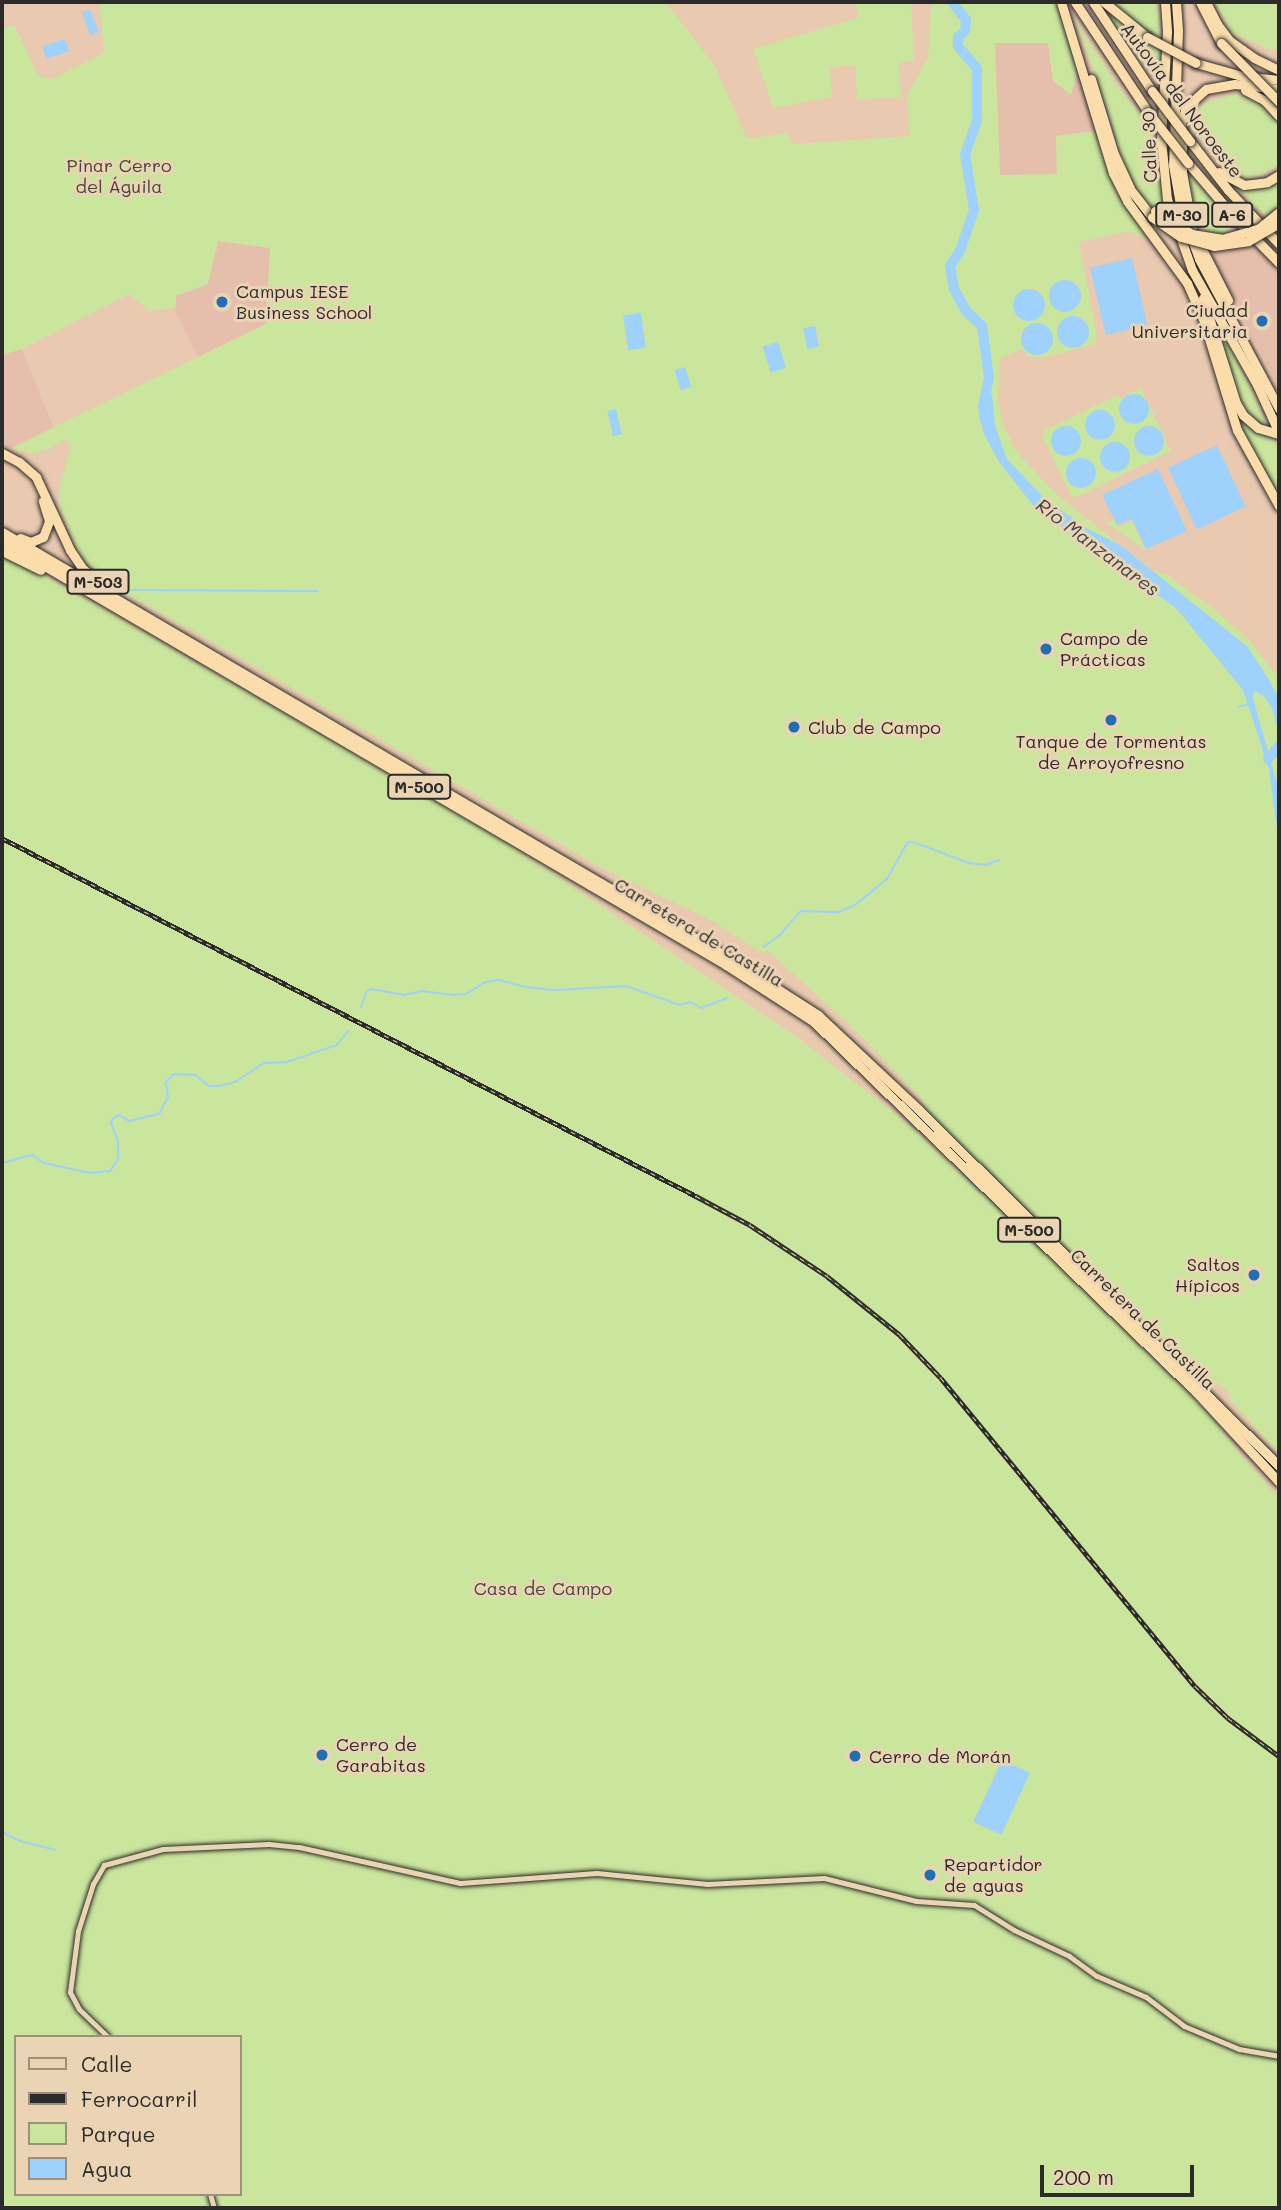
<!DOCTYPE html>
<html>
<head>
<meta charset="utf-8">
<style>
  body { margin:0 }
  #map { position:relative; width:1281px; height:2210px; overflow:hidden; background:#eac9b1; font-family:Mali,sans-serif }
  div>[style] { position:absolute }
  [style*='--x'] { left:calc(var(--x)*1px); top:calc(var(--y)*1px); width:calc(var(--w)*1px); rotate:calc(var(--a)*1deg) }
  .built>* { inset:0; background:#e6beac }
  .green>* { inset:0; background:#cae59c }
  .water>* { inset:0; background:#9ed2fc; transform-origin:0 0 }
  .round { border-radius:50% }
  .stream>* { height:2px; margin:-1px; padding:0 1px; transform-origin:1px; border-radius:1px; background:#9ed2fc }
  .river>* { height:10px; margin:-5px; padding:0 5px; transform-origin:5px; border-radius:5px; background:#9ed2fc }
  .roads { filter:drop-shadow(0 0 2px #2b2b2b) drop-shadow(0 0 2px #2b2b2b) }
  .street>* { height:5px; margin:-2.5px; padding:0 2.5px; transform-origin:2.5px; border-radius:2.5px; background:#ead4b3 }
  .highway>* { height:9px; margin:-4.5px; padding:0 4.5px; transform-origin:4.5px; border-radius:4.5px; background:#faddab }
  .rail>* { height:4.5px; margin-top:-2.25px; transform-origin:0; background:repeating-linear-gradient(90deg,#ead4b3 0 5px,#2b2b2b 0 10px); box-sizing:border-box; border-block:2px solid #2b2b2b }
  .bridges { filter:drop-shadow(0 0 2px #2b2b2b) drop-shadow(0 0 2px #2b2b2b) }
  .highway-bridge>* { height:9px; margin:-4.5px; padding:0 4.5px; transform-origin:4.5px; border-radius:4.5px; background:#faddab }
  .dots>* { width:19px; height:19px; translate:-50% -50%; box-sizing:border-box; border:4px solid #ead4b3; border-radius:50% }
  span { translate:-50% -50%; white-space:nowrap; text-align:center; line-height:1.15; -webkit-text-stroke:6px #ead4b3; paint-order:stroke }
  .shield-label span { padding:2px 5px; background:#ead4b3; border:2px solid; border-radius:5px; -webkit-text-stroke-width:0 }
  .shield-label { font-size:16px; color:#2b2b2b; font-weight:700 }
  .street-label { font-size:18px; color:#2b2b2b }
  .park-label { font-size:18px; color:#43473c }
  .poi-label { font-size:18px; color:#2b2b2b }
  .left { translate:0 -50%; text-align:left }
  .right { translate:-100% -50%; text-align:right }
  .water-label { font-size:19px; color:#3c444a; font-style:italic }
  .frame { position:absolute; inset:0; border:4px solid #2b2b2b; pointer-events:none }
  .legend { position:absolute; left:14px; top:2035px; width:228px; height:161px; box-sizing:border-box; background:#ead4b3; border:2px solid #9e907d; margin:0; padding:9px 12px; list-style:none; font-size:21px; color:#2b2b2b }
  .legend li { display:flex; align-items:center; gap:14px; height:35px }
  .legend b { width:35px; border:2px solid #9e907d }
  .scale { position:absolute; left:1040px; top:2165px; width:154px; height:32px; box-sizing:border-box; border:4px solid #2b2b2b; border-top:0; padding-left:9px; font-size:21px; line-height:24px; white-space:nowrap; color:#2b2b2b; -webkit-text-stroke:5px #ead4b3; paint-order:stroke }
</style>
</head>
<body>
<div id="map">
  <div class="built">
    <i style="clip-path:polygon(995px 43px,1048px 43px,1053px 81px,1071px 94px,1079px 66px,1095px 131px,1056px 136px,1057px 174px,1000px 175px)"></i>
    <i style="clip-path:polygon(1279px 189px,1279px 387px,1209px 254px,1226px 232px)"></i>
    <i style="clip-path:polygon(218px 241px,270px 248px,266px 324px,198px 357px,174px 308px,176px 296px,217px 252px)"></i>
    <i style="clip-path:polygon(22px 349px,54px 428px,11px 448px,2px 447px,2px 355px)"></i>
  </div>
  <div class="green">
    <i style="clip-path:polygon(99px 2px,666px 2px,716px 68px,747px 139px,788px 133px,792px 144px,909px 136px,907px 96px,928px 58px,931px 2px,1055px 2px,1079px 66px,1071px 95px,1053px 81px,1048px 43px,995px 43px,1000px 175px,1057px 174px,1056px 136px,1095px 131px,1107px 174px,1150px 235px,1143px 238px,1129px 231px,1079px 242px,1097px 334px,1095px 344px,1041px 358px,1029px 356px,1022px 349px,1000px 359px,998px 399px,1002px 421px,1016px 451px,1056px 494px,1152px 570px,1166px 574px,1210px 606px,1249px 639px,1279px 678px,1279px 1453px,1230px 1400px,1229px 1393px,1218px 1383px,1207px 1383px,929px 1114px,920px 1097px,849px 1024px,768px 951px,760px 952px,713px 921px,602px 868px,195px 632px,111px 586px,88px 565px,77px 549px,59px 504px,59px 487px,71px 446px,65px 439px,50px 449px,32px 454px,11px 448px,266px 324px,270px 248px,218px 241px,208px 284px,176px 296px,176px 308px,149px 311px,129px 294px,22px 349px,2px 355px,2px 29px,14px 24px,38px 76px,52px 79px,104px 53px)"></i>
    <i style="clip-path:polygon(855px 2px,911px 2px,914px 60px,899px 63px,901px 97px,857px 100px,855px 65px,830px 68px,832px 97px,773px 108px,753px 49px,859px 17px)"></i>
    <i style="clip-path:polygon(1113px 2px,1158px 2px,1160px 39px,1148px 33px)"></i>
    <i style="clip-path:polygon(1215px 2px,1279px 2px,1279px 50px,1268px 49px,1232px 33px)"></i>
    <i style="clip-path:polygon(1103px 7px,1140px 39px,1163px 53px,1162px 90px)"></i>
    <i style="clip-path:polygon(1074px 17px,1118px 87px,1153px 130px,1167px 218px,1147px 203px,1122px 165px,1107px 108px)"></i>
    <i style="clip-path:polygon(1236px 94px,1259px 102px,1273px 114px,1279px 125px,1279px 162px,1274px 169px,1251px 178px,1237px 177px,1226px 171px,1189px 126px,1205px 102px)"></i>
    <i style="clip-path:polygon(1187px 173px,1235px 224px,1222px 237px,1207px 235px,1197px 214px)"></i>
    <i style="clip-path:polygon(1279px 173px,1279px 206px,1266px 216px,1230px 182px,1246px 187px)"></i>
    <i style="clip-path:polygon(1223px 337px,1240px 366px,1279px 452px,1279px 499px,1246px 443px,1231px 395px)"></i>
    <i style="clip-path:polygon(1141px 388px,1171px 451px,1077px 497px,1071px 496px,1042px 436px,1044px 430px,1118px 395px,1121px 398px)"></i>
    <i style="clip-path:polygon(1103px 514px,1109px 522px,1114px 520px,1117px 527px,1132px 521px,1146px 551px,1108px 524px)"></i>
    <i style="clip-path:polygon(evenodd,2px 555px,55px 581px,68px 589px,65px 592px,68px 596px,79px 595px,506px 842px,797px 1037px,911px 1126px,1072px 1278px,1224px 1428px,1221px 1431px,1274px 1493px,1279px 1496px,1279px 2208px,2px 2208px,2px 555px,16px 2037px,240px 2037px,240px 2194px,16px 2194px,16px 2037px)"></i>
  </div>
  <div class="water">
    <i style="clip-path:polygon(90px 10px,99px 32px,90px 35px,82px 12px)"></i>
    <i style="left:65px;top:39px;width:13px;height:24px;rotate:72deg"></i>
    <i style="left:1132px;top:258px;width:69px;height:43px;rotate:77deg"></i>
    <i class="round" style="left:1049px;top:280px;width:32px;height:32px"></i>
    <i class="round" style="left:1013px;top:289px;width:32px;height:32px"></i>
    <i style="left:641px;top:313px;width:35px;height:18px;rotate:82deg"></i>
    <i class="round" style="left:1057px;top:316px;width:32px;height:32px"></i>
    <i class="round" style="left:1021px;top:323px;width:32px;height:32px"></i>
    <i style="left:815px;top:326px;width:21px;height:12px;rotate:79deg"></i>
    <i style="left:778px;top:342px;width:27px;height:16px;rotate:73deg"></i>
    <i style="left:685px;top:367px;width:21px;height:11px;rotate:73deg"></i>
    <i style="clip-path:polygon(992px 394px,995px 426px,1007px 459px,1042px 496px,1084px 527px,1120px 545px,1248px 647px,1269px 680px,1279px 698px,1279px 733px,1272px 708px,1264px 696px,1254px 691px,1253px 698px,1277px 783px,1279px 844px,1269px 769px,1243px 690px,1176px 608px,1035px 508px,999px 462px,984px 434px,979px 416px,982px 396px)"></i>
    <i class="round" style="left:1119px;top:394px;width:30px;height:30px"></i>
    <i style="left:616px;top:409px;width:26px;height:9px;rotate:77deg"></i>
    <i class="round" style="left:1085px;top:410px;width:30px;height:30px"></i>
    <i class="round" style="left:1134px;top:426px;width:30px;height:30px"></i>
    <i class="round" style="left:1051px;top:426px;width:30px;height:30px"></i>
    <i class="round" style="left:1100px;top:442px;width:30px;height:30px"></i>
    <i style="left:1217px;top:445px;width:68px;height:54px;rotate:65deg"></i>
    <i class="round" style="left:1066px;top:458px;width:30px;height:30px"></i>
    <i style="clip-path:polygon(1158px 469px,1187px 531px,1146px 549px,1132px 519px,1117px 525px,1102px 495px)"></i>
    <i style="left:1002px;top:1760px;width:31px;height:68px;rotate:25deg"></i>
  </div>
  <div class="stream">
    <i style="--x:127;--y:590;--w:191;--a:0.3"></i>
    <i style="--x:1239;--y:707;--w:9;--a:-18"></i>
    <i style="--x:763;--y:947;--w:19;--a:-35"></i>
    <i style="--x:779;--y:936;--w:33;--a:-49"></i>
    <i style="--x:801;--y:911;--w:38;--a:2"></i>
    <i style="--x:839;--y:912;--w:17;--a:-24"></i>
    <i style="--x:855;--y:905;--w:41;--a:-39.1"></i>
    <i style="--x:887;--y:879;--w:41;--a:-60.9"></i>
    <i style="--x:907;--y:843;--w:6;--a:-9"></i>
    <i style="--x:913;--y:842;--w:60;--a:20.6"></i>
    <i style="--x:969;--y:863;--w:17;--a:7"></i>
    <i style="--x:986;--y:865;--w:14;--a:-21"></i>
    <i style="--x:361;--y:1007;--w:16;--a:-72"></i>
    <i style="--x:366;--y:992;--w:6;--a:-31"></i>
    <i style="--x:371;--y:989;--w:34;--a:10"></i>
    <i style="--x:404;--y:995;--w:17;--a:-13"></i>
    <i style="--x:421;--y:991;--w:33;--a:7"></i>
    <i style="--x:454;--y:995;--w:12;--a:-5"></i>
    <i style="--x:466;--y:994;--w:22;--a:-32"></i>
    <i style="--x:485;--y:982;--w:14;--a:-8"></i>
    <i style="--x:499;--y:980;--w:27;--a:15"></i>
    <i style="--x:525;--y:987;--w:30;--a:6"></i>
    <i style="--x:555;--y:990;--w:71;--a:-3.2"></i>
    <i style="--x:626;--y:986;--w:57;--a:19.4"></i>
    <i style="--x:680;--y:1005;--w:10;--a:-17"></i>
    <i style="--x:690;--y:1002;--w:13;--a:29"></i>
    <i style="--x:701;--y:1008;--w:28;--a:-21"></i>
    <i style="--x:2;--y:1163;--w:31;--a:-15"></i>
    <i style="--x:32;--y:1155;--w:14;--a:34"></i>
    <i style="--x:44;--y:1163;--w:48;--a:12"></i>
    <i style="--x:91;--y:1173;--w:19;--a:-6"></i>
    <i style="--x:110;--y:1171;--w:14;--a:-56"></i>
    <i style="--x:118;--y:1159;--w:18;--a:-90"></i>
    <i style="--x:118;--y:1141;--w:19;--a:-111"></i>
    <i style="--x:111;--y:1123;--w:5;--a:-68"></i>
    <i style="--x:113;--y:1118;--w:7;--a:-27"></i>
    <i style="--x:119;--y:1115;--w:12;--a:31"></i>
    <i style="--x:129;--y:1121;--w:31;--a:-13"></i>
    <i style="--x:159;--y:1114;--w:19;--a:-62"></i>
    <i style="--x:168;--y:1097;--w:15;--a:-98"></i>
    <i style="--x:166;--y:1082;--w:11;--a:-45"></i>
    <i style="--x:174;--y:1074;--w:21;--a:3"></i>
    <i style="--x:195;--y:1075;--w:18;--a:38"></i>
    <i style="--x:209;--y:1086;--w:10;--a:0"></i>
    <i style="--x:219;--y:1086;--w:16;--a:-14"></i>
    <i style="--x:235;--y:1082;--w:35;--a:-33"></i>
    <i style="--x:264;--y:1063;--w:23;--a:-2"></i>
    <i style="--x:287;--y:1062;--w:53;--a:-18.8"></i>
    <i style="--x:337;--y:1045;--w:18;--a:-52"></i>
    <i style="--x:2;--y:1832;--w:20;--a:27"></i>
    <i style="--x:20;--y:1841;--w:36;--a:14"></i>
  </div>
  <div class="river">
    <i style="--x:952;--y:2;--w:23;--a:52"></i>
    <i style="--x:966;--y:20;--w:11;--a:95"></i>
    <i style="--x:965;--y:31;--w:9;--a:139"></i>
    <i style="--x:958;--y:37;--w:9;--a:90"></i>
    <i style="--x:958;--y:46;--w:30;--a:50"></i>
    <i style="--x:977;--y:69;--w:51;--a:90"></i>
    <i style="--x:977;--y:120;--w:36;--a:109"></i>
    <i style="--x:965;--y:154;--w:57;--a:80.9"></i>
    <i style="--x:974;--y:210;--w:43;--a:108.9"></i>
    <i style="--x:960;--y:251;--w:18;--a:124"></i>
    <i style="--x:950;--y:266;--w:23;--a:80"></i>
    <i style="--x:954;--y:289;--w:26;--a:61"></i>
    <i style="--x:967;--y:312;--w:21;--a:43"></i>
    <i style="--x:982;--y:326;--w:52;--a:82.3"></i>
    <i style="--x:989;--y:378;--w:30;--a:102"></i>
    <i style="--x:1268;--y:759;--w:17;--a:-50"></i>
  </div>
  <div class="roads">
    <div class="street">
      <i style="--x:108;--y:2037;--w:40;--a:-136"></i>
      <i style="--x:79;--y:2009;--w:19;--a:-118"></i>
      <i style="--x:70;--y:1992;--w:62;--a:-82.5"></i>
      <i style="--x:78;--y:1931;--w:49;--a:-72.3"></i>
      <i style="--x:93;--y:1884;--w:22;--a:-60"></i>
      <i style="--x:104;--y:1865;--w:61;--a:-15.2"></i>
      <i style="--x:163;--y:1849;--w:106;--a:-2.7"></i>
      <i style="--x:269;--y:1844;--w:30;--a:6"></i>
      <i style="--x:299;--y:1847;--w:165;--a:12.6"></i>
      <i style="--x:460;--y:1883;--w:137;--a:-4.2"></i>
      <i style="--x:597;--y:1873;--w:111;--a:5.7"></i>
      <i style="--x:707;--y:1884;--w:117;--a:-2.9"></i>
      <i style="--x:824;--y:1878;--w:95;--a:14"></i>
      <i style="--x:916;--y:1901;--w:58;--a:3.9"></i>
      <i style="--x:974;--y:1905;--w:47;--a:32"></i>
      <i style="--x:1014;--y:1930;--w:61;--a:25.3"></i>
      <i style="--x:1069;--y:1956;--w:34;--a:36"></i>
      <i style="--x:1097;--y:1976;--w:53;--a:23.2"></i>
      <i style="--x:1146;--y:1997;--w:48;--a:37.3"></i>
      <i style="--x:1184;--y:2026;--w:60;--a:22.7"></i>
      <i style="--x:1239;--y:2049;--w:41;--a:9.9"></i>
      <i style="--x:210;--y:2194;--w:15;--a:74"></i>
    </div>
    <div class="highway">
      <i style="--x:1061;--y:2;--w:179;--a:73.1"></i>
      <i style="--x:1113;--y:173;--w:31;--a:63"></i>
      <i style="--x:1127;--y:201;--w:102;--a:53.8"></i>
      <i style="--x:1187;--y:283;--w:39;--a:66"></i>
      <i style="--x:1203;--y:319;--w:116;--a:73"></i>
      <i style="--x:1237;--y:430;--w:87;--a:61.1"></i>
      <i style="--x:1075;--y:2;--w:132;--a:56.4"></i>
      <i style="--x:1093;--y:2;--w:107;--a:56.5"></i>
      <i style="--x:1104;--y:2;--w:55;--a:39.1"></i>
      <i style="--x:1165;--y:2;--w:30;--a:86"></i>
      <i style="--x:1167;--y:32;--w:107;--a:93.2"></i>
      <i style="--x:1161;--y:139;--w:60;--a:84.3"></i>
      <i style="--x:1167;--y:199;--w:75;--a:70.6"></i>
      <i style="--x:1192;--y:270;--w:132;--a:60.5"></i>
      <i style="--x:1257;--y:385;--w:53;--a:65.4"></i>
      <i style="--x:1176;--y:2;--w:29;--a:86"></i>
      <i style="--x:1178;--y:31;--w:134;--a:92.1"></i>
      <i style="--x:1173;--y:165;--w:46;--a:79.9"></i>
      <i style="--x:1181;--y:210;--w:52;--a:69.8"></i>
      <i style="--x:1199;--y:259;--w:170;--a:61.9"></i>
      <i style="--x:1200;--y:2;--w:46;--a:62.9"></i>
      <i style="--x:1206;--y:2;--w:25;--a:63"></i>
      <i style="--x:1217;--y:24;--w:21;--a:53"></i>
      <i style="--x:1230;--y:41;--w:29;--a:35"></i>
      <i style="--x:1254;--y:58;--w:28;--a:26"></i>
      <i style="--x:1196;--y:63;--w:48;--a:15.8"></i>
      <i style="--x:1242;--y:76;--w:37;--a:6"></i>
      <i style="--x:1091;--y:79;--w:78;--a:73"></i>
      <i style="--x:1114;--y:154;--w:38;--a:65"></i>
      <i style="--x:1130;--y:189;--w:36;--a:52"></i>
      <i style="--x:1245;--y:90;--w:21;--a:28"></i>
      <i style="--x:1264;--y:100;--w:22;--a:47"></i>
      <i style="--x:1182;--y:128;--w:44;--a:90"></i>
      <i style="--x:1182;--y:172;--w:56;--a:79.7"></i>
      <i style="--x:1179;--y:131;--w:25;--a:-74"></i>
      <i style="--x:1186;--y:107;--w:27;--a:-42"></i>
      <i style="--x:1206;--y:89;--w:29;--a:-10"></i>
      <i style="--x:1235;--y:84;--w:44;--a:6.5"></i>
      <i style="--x:1190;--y:141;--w:62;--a:52.2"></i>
      <i style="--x:1228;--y:190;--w:74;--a:46.6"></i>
      <i style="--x:1188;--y:163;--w:72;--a:49.5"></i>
      <i style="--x:1235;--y:218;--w:63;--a:45.6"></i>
      <i style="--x:1219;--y:172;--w:28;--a:27"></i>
      <i style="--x:1244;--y:185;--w:23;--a:-7"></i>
      <i style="--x:1267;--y:182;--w:14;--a:-30"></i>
      <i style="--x:1196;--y:237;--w:71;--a:63.1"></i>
      <i style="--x:1203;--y:298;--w:110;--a:72.6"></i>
      <i style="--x:1236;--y:403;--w:14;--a:60"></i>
      <i style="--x:1243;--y:415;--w:20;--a:41"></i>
      <i style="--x:1258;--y:428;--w:22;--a:16"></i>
      <i style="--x:2;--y:453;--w:19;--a:28"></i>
      <i style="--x:19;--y:462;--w:23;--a:41"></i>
      <i style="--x:36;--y:477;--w:81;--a:65"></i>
      <i style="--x:70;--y:550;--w:23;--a:56"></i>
      <i style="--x:83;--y:569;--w:28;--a:39"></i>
      <i style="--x:2;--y:532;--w:843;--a:30.37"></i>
      <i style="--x:729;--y:958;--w:106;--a:32.6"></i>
      <i style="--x:818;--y:1015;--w:137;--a:43.2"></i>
      <i style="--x:918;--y:1109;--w:508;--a:44.68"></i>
      <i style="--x:20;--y:538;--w:12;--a:20"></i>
      <i style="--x:31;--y:542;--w:13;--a:-23"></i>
      <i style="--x:43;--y:537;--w:17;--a:-69"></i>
      <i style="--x:49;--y:521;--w:21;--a:-107"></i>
      <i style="--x:2;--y:541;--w:839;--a:30.35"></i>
      <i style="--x:726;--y:965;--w:105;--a:32.9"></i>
      <i style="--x:814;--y:1022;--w:532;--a:44.09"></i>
      <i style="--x:1196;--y:1392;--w:122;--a:47.3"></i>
      <i style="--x:2;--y:551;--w:43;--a:26"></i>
    </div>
  </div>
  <div class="rail">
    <i style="--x:2;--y:838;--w:781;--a:27.29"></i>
    <i style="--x:696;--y:1196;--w:61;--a:28.2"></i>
    <i style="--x:750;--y:1225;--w:92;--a:33.5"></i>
    <i style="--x:827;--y:1276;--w:94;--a:38.9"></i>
    <i style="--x:900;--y:1335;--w:59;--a:46.4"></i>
    <i style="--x:941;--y:1378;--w:399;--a:50.5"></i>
    <i style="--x:1195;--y:1686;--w:46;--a:44.1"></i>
    <i style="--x:1228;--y:1718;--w:64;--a:36.7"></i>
  </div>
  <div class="bridges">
    <div class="highway-bridge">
      <i style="--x:1147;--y:37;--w:55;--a:28"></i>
      <i style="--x:1221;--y:43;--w:83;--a:45.5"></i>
      <i style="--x:1152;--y:91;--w:63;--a:52.8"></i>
      <i style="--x:1148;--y:112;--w:65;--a:51.9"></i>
      <i style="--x:1155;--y:211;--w:44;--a:31.9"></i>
      <i style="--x:1192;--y:234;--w:30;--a:9"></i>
      <i style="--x:1222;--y:239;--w:37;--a:-16"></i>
      <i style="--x:1258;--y:229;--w:27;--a:-39"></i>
      <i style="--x:1152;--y:217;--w:35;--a:35"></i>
      <i style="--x:1181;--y:237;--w:34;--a:15"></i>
      <i style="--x:1214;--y:246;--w:34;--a:-8"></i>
      <i style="--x:1248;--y:241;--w:36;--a:-30"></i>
    </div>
  </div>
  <div class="dots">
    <i style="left:222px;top:302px;background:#1f6fb2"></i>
    <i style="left:1262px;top:321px;background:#1f6fb2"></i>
    <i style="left:1046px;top:649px;background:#1f6fb2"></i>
    <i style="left:1111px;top:720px;background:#1f6fb2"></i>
    <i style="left:794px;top:727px;background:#1f6fb2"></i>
    <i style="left:1254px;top:1275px;background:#1f6fb2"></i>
    <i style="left:322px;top:1755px;background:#1f6fb2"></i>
    <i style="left:855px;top:1756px;background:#1f6fb2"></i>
    <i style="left:930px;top:1875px;background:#1f6fb2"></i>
  </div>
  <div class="shield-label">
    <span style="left:1182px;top:215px">M-30</span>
    <span style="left:1232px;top:215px">A-6</span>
    <span style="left:98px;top:582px">M-503</span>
    <span style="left:419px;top:787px">M-500</span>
    <span style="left:1029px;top:1230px">M-500</span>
  </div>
  <div class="street-label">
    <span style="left:1182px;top:100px;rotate:53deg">Autovía del Noroeste</span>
    <span style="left:1149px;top:147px;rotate:-92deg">Calle 30</span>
    <span style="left:699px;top:932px;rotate:31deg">Carretera de Castilla</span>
    <span style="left:1143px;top:1319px;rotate:44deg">Carretera de Castilla</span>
  </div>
  <div class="park-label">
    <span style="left:119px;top:176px">Pinar Cerro<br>del Águila</span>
    <span style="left:543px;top:1588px">Casa de Campo</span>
  </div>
  <div class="poi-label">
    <span class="left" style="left:236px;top:302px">Campus IESE<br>Business School</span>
    <span class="right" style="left:1248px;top:321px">Ciudad<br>Universitaria</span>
    <span class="left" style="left:1060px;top:649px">Campo de<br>Prácticas</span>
    <span class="left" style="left:808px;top:727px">Club de Campo</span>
    <span style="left:1111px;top:752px">Tanque de Tormentas<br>de Arroyofresno</span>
    <span class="right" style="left:1240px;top:1275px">Saltos<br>Hípicos</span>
    <span class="left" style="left:336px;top:1755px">Cerro de<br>Garabitas</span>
    <span class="left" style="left:869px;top:1756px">Cerro de Morán</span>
    <span class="left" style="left:944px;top:1875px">Repartidor<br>de aguas</span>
  </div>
  <div class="water-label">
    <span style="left:1098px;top:547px;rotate:37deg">Río Manzanares</span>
  </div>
  <div class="frame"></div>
  <ul class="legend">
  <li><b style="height:9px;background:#ead4b3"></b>Calle</li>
  <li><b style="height:9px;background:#2b2b2b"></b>Ferrocarril</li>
  <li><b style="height:19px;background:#cae59c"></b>Parque</li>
  <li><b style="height:19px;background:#9ed2fc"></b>Agua</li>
  </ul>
  <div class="scale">200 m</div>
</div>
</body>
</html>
